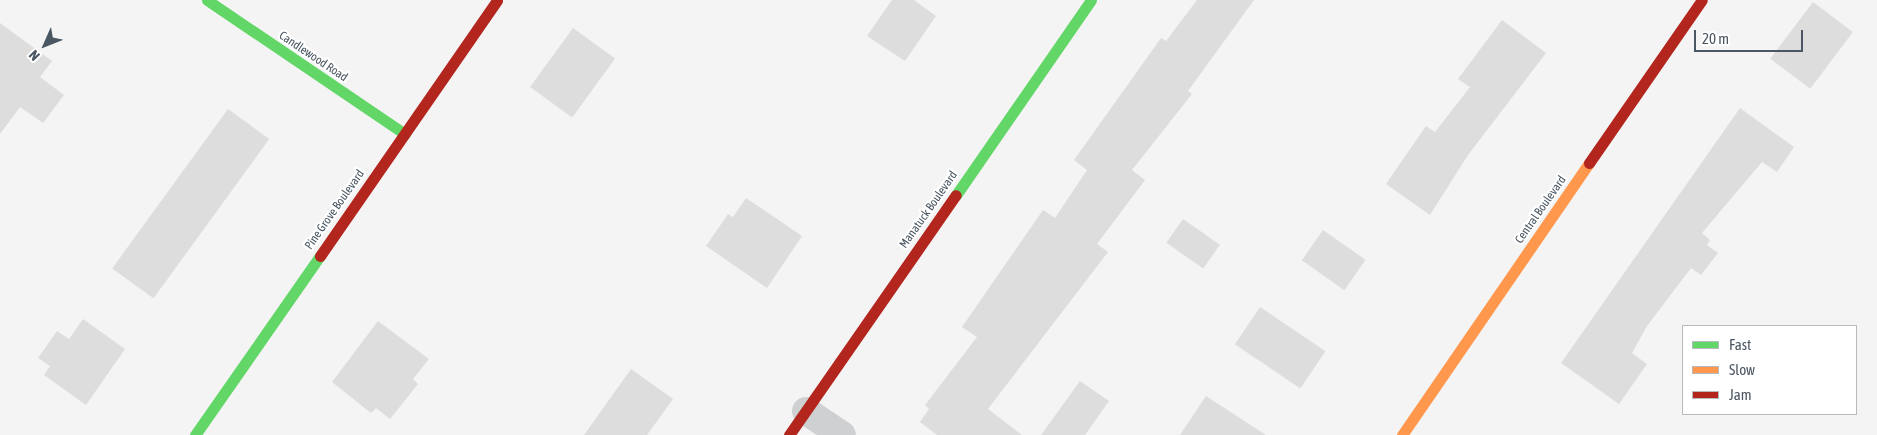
<!DOCTYPE html>
<html>
<head>
<meta charset="utf-8">
<style>
  body { margin:0 }
  #map { position:relative; width:1877px; height:435px; overflow:hidden; background:#f4f4f4; font-family:"Asap Condensed",sans-serif }
  div>[style] { position:absolute }
  [style*='--x'] { left:calc(var(--x)*1px); top:calc(var(--y)*1px); width:calc(var(--w)*1px); rotate:calc(var(--a)*1deg) }
  .building>* { inset:0; background:#ddddde; transform-origin:0 0 }
  .street>* { height:28px; margin:-14px; padding:0 14px; transform-origin:14px; border-radius:14px; background:#ced0d2 }
  .fast>* { height:11px; margin:-5.5px; padding:0 5.5px; transform-origin:5.5px; border-radius:5.5px; background:#63d668 }
  .slow>* { height:11px; margin:-5.5px; padding:0 5.5px; transform-origin:5.5px; border-radius:5.5px; background:#ff974d }
  .jam>* { height:11px; margin:-5.5px; padding:0 5.5px; transform-origin:5.5px; border-radius:5.5px; background:#b3261e }
  span { translate:-50% -50%; white-space:nowrap; text-align:center; line-height:1.15; -webkit-text-stroke:4.5px #fff; paint-order:stroke }
  .street-label { font-size:12px; color:#4a5661 }
  .legend { position:absolute; left:1682px; top:325px; width:175px; height:90px; box-sizing:border-box; background:#fff; border:1px solid #b7bbc0; margin:0; padding:6px 9px; list-style:none; font-size:15px; color:#4a5661 }
  .legend li { display:flex; align-items:center; gap:10px; height:25px }
  .legend b { width:25px; border:1px solid #b7bbc0 }
  .north { position:absolute; left:20px; top:20px; width:50px; height:50px; -webkit-text-stroke:4px #fff; paint-order:stroke; rotate:226deg; font-size:14px; font-weight:700; line-height:20px; text-align:center; color:#4a5661 }
  .north::after { content:''; display:block; margin:auto; width:18px; height:22px; background:#4a5661; clip-path:polygon(50% 0,100% 100%,50% 72%,0 100%) }
  .scale { position:absolute; left:1694px; top:30px; width:109px; height:22px; box-sizing:border-box; border:2px solid #4a5661; border-top:0; padding-left:6px; font-size:15px; line-height:18px; white-space:nowrap; color:#4a5661; -webkit-text-stroke:4px #fff; paint-order:stroke }
</style>
</head>
<body>
<div id="map">
  <div class="building">
    <i style="clip-path:polygon(892px 0,914px 0,936px 16px,905px 61px,867px 36px)"></i>
    <i style="clip-path:polygon(1197px 0,1254px 0,1188px 91px,1192px 94px,1132px 170px,1145px 180px,1097px 244px,1108px 252px,988px 409px,1022px 435px,937px 435px,920px 422px,929px 409px,925px 405px,977px 337px,962px 327px,1043px 210px,1055px 218px,1087px 170px,1074px 160px,1161px 38px,1166px 41px)"></i>
    <i style="left:1813px;top:2px;width:50px;height:71px;rotate:37deg"></i>
    <i style="clip-path:polygon(1502px 20px,1546px 53px,1468px 155px,1430px 215px,1386px 184px,1426px 126px,1435px 132px,1470px 87px,1458px 79px)"></i>
    <i style="clip-path:polygon(0 23px,52px 61px,40px 77px,64px 95px,43px 123px,20px 107px,0 134px)"></i>
    <i style="left:573px;top:28px;width:52px;height:73px;rotate:36deg"></i>
    <i style="clip-path:polygon(1740px 108px,1794px 147px,1777px 172px,1762px 162px,1702px 233px,1710px 240px,1707px 245px,1718px 253px,1701px 275px,1691px 268px,1647px 326px,1632px 353px,1647px 364px,1619px 404px,1561px 363px)"></i>
    <i style="left:228px;top:109px;width:51px;height:197px;rotate:36deg"></i>
    <i style="clip-path:polygon(746px 198px,802px 236px,767px 288px,706px 246px,728px 214px,733px 217px)"></i>
    <i style="left:1183px;top:219px;width:45px;height:29px;rotate:35deg"></i>
    <i style="left:1323px;top:230px;width:52px;height:37px;rotate:35deg"></i>
    <i style="left:1260px;top:307px;width:79px;height:45px;rotate:34deg"></i>
    <i style="clip-path:polygon(83px 319px,125px 349px,86px 405px,44px 375px,50px 366px,38px 358px,57px 331px,69px 339px)"></i>
    <i style="clip-path:polygon(378px 321px,429px 359px,413px 379px,418px 384px,390px 419px,376px 408px,371px 413px,332px 382px)"></i>
    <i style="clip-path:polygon(631px 369px,673px 399px,647px 435px,584px 435px)"></i>
    <i style="clip-path:polygon(1080px 381px,1109px 401px,1085px 435px,1041px 435px)"></i>
    <i style="clip-path:polygon(1206px 396px,1266px 435px,1180px 435px)"></i>
  </div>
  <div class="street">
    <i style="--x:806;--y:411;--w:43;--a:33.7"></i>
  </div>
  <div class="fast">
    <i style="--x:207;--y:0;--w:239;--a:34.1"></i>
    <i style="--x:956;--y:195;--w:237;--a:-55.3"></i>
    <i style="--x:195;--y:435;--w:218;--a:-55.1"></i>
  </div>
  <div class="slow">
    <i style="--x:1402;--y:435;--w:330;--a:-55.5"></i>
  </div>
  <div class="jam">
    <i style="--x:1589;--y:163;--w:198;--a:-55.3"></i>
    <i style="--x:320;--y:256;--w:311;--a:-55.3"></i>
    <i style="--x:789;--y:435;--w:292;--a:-55.2"></i>
  </div>
  <div class="street-label">
    <span style="left:313px;top:57px;rotate:34deg">Candlewood Road</span>
    <span style="left:335px;top:210px;rotate:-55deg">Pine Grove Boulevard</span>
    <span style="left:929px;top:210px;rotate:-55deg">Manatuck Boulevard</span>
    <span style="left:1541px;top:210px;rotate:-55deg">Central Boulevard</span>
  </div>
  <ul class="legend">
  <li><b style="height:6px;background:#63d668"></b>Fast</li>
  <li><b style="height:6px;background:#ff974d"></b>Slow</li>
  <li><b style="height:6px;background:#b3261e"></b>Jam</li>
  </ul>
  <div class="north">N</div>
  <div class="scale">20 m</div>
</div>
</body>
</html>
